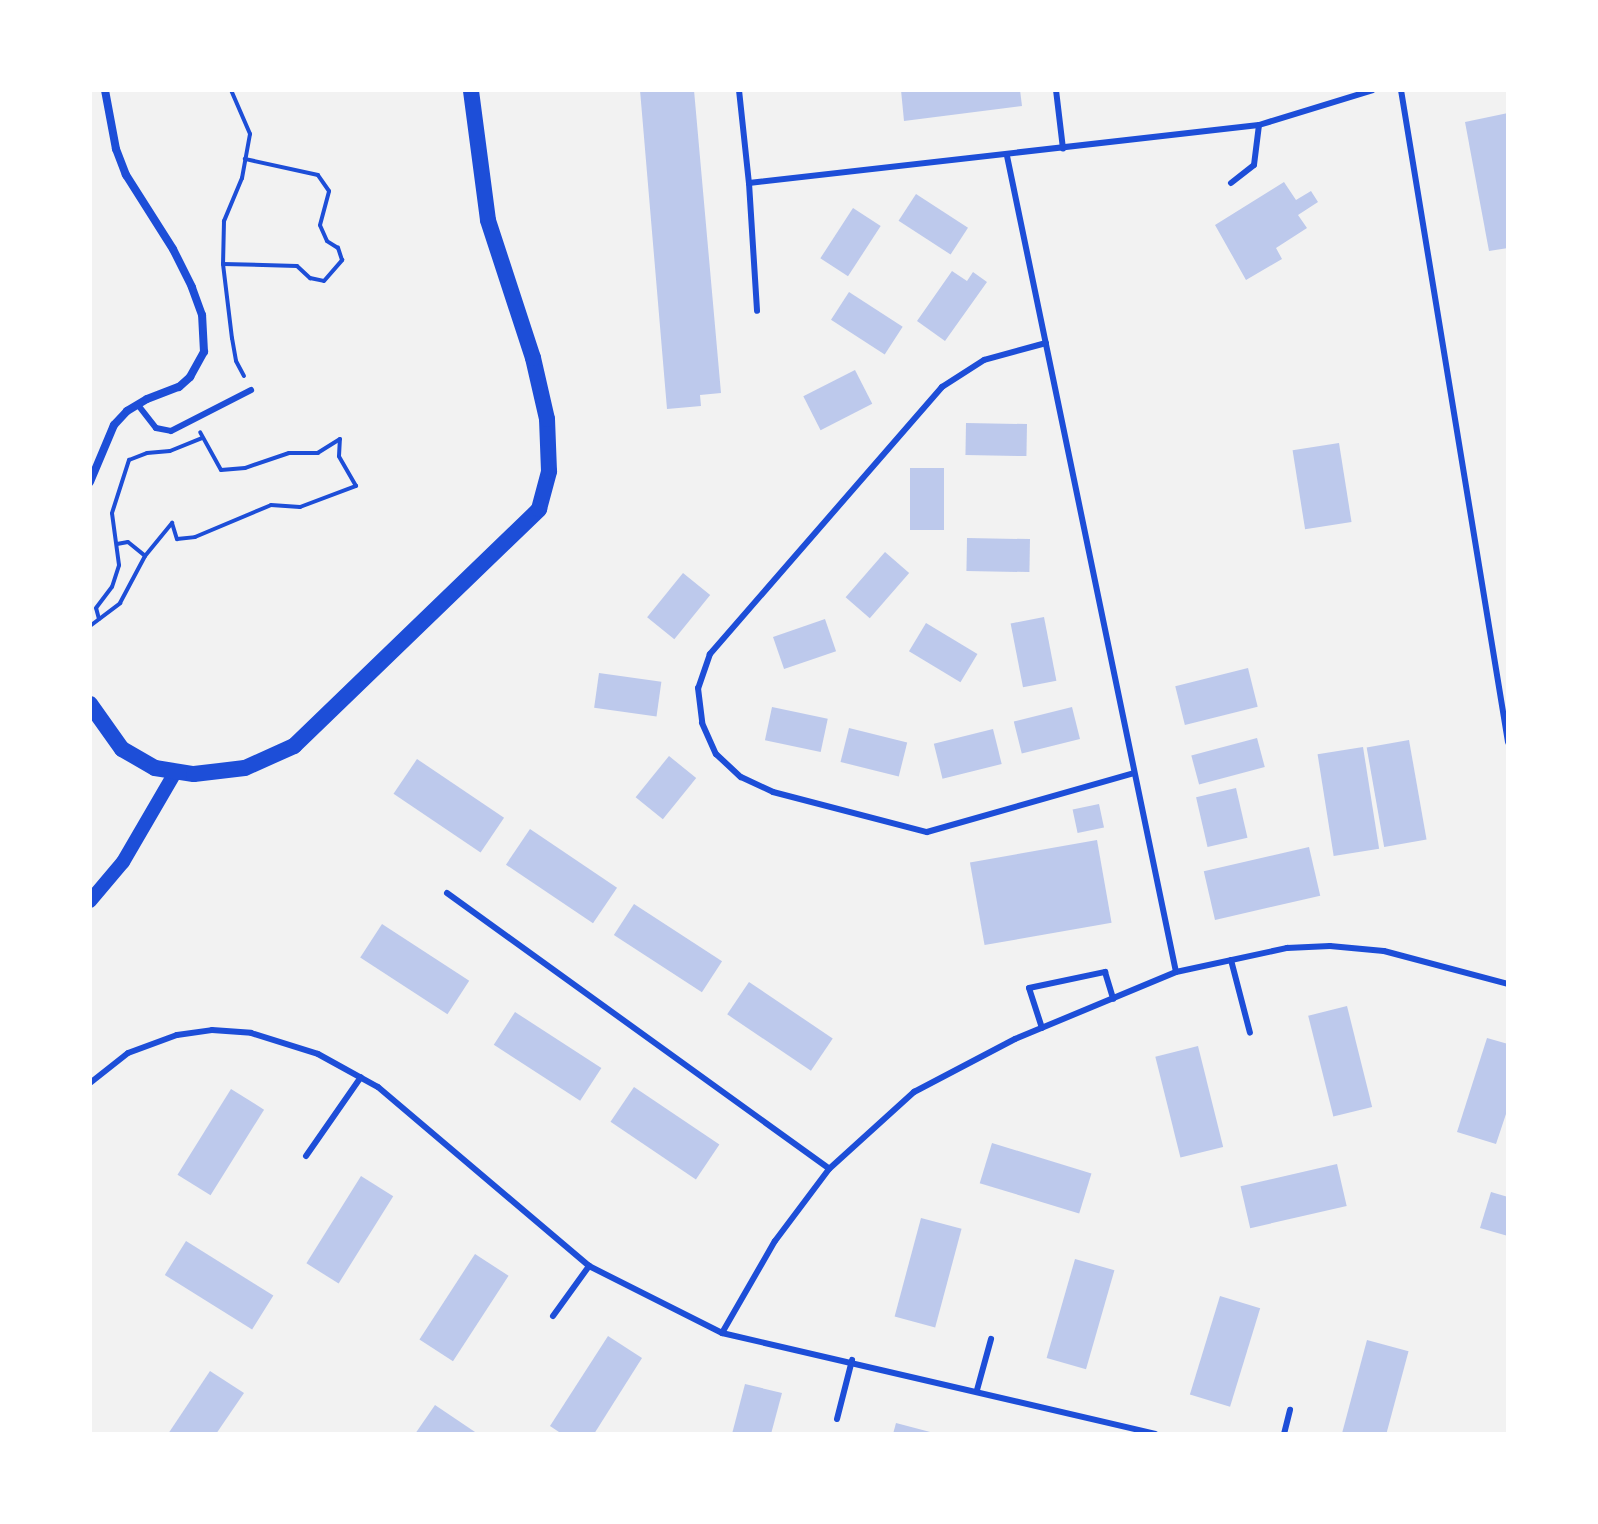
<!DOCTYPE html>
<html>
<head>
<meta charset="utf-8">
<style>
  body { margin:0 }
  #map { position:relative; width:1598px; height:1524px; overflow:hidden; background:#f2f2f2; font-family:Cabin,sans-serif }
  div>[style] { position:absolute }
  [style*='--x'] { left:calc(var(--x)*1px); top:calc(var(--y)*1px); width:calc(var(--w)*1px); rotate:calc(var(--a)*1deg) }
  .building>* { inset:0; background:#bdc9ec; transform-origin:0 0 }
  .path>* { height:4px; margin:-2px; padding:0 2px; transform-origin:2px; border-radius:2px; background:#1d4ed8 }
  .service>* { height:6px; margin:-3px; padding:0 3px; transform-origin:3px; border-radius:3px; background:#1d4ed8 }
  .minor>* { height:8px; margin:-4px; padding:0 4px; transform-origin:4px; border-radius:4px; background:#1d4ed8 }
  .tertiary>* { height:14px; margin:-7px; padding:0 7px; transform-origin:7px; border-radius:7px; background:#1d4ed8 }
  .secondary>* { height:16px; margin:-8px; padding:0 8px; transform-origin:8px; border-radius:8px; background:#1d4ed8 }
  span { translate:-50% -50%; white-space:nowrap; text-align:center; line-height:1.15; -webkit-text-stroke:7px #fff; paint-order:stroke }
  .frame { position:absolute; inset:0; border:92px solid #fff; pointer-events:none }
</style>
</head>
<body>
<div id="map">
  <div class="building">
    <i style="clip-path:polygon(640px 90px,694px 90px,721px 393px,700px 395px,701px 406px,667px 409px)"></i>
    <i style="clip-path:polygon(901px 90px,1020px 90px,1022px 106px,904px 121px)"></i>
    <i style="clip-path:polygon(1508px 113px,1508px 248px,1489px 251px,1465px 122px)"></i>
    <i style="clip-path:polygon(1284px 182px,1296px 200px,1311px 191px,1318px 202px,1298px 215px,1307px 228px,1276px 248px,1282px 259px,1246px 280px,1215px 225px)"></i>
    <i style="left:916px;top:194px;width:62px;height:32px;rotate:33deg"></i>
    <i style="left:853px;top:208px;width:33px;height:60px;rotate:33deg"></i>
    <i style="clip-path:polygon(952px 271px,967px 281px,973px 272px,987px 282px,945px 341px,917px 321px)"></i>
    <i style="left:849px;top:292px;width:64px;height:33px;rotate:33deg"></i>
    <i style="left:855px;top:370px;width:38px;height:58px;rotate:63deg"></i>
    <i style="left:966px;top:423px;width:61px;height:32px;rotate:1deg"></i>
    <i style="left:1339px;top:443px;width:80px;height:47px;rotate:81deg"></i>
    <i style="left:910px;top:468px;width:34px;height:62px"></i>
    <i style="left:967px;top:538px;width:63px;height:33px;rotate:1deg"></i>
    <i style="left:885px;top:552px;width:32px;height:60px;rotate:41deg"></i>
    <i style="left:683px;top:573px;width:35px;height:57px;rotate:39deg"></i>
    <i style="left:1044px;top:617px;width:65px;height:34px;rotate:79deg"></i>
    <i style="left:825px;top:619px;width:34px;height:55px;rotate:71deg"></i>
    <i style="left:926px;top:623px;width:60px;height:33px;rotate:31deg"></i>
    <i style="left:1248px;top:668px;width:40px;height:75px;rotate:76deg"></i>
    <i style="left:599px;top:673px;width:63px;height:35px;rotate:8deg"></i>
    <i style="left:772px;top:707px;width:57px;height:34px;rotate:12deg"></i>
    <i style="left:1072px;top:707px;width:33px;height:60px;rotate:76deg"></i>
    <i style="left:849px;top:728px;width:60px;height:35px;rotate:14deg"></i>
    <i style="left:993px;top:729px;width:36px;height:61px;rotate:76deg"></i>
    <i style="left:1257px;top:738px;width:30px;height:68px;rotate:75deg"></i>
    <i style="left:1409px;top:740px;width:101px;height:43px;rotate:80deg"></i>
    <i style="left:1363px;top:747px;width:103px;height:46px;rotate:81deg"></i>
    <i style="left:669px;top:756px;width:35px;height:53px;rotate:39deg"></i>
    <i style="left:417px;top:759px;width:105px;height:42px;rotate:34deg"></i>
    <i style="left:1236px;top:788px;width:51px;height:41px;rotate:77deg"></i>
    <i style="left:1099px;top:804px;width:24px;height:27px;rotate:78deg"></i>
    <i style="left:530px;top:829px;width:105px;height:43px;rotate:34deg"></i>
    <i style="left:1097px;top:840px;width:84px;height:129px;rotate:80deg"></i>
    <i style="left:1309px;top:847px;width:50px;height:108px;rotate:77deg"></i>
    <i style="left:634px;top:904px;width:105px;height:37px;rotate:33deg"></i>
    <i style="left:382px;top:924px;width:104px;height:40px;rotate:33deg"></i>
    <i style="left:749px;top:982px;width:101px;height:39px;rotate:34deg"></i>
    <i style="left:1347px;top:1006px;width:104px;height:40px;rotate:76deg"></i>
    <i style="left:515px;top:1012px;width:103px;height:39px;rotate:33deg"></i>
    <i style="clip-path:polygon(1487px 1038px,1508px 1044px,1508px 1108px,1496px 1144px,1457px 1132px)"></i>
    <i style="left:1198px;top:1046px;width:104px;height:44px;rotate:76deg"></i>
    <i style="left:634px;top:1087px;width:103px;height:42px;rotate:34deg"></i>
    <i style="left:231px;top:1089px;width:39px;height:101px;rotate:32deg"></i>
    <i style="left:992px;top:1143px;width:104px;height:42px;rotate:17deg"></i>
    <i style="left:1337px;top:1164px;width:43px;height:99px;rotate:77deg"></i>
    <i style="left:361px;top:1176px;width:38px;height:103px;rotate:32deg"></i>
    <i style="clip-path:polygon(1491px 1192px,1508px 1197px,1508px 1236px,1480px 1228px)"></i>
    <i style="left:921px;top:1218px;width:42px;height:102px;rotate:15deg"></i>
    <i style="left:186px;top:1241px;width:103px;height:40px;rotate:32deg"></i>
    <i style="left:475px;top:1254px;width:40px;height:102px;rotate:33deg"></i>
    <i style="left:1075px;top:1259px;width:41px;height:103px;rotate:16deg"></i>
    <i style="left:1220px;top:1296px;width:42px;height:103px;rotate:17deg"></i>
    <i style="clip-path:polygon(608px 1336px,642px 1358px,594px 1434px,562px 1434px,550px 1426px)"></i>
    <i style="left:1367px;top:1340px;width:43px;height:97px;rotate:15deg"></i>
    <i style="clip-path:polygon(210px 1371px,244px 1393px,216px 1434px,168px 1434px)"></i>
    <i style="clip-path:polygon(745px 1384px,782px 1393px,771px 1434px,732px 1434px)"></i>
    <i style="clip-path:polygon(435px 1405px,478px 1434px,415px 1434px)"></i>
    <i style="clip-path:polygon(896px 1423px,934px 1433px,934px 1434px,893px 1434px)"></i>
  </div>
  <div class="path">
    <i style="--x:231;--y:90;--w:48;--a:66.6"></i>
    <i style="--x:250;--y:134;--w:45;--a:100.3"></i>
    <i style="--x:242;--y:178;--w:47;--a:112.7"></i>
    <i style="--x:224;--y:221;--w:43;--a:91.3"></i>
    <i style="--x:223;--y:264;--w:75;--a:83.1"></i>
    <i style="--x:232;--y:338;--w:23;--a:80"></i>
    <i style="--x:236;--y:361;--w:17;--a:62"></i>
    <i style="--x:223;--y:264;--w:74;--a:1.5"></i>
    <i style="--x:297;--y:266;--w:18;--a:43"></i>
    <i style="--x:310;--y:278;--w:14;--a:12"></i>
    <i style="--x:324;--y:281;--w:28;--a:-49"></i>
    <i style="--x:342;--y:260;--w:13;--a:-108"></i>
    <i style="--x:338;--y:248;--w:13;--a:-148"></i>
    <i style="--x:327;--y:241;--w:17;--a:-114"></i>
    <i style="--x:320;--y:225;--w:35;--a:-75"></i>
    <i style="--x:329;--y:191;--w:19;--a:-125"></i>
    <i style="--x:318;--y:175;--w:75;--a:-167.6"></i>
    <i style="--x:117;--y:544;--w:11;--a:-10"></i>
    <i style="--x:128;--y:542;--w:22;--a:39"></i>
    <i style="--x:99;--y:619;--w:11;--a:-105"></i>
    <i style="--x:96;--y:608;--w:26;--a:-53"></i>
    <i style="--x:112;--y:587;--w:23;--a:-72"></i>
    <i style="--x:119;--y:565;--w:52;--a:-97.7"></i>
    <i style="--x:112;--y:513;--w:56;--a:-72.2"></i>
    <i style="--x:129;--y:460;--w:19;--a:-21"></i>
    <i style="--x:147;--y:453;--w:23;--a:-5"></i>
    <i style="--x:170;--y:451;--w:35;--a:-22"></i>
    <i style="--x:90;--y:626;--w:38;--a:-37"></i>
    <i style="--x:120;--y:603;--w:53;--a:-62"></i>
    <i style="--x:145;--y:556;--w:43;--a:-50.7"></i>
    <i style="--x:172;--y:523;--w:17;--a:73"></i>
    <i style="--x:177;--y:539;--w:18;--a:-6"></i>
    <i style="--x:195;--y:537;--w:82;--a:-22.8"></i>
    <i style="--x:271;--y:505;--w:29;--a:4"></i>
    <i style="--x:300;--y:507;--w:60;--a:-20.6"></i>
    <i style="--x:356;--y:486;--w:34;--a:-120"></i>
    <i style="--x:339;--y:456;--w:17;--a:-87"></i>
    <i style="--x:340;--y:439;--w:26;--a:148"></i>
    <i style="--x:318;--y:453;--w:29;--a:180"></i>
    <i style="--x:289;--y:453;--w:46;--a:161.2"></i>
    <i style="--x:245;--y:468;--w:24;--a:175"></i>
    <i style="--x:221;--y:470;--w:43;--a:-118.9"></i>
  </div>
  <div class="service">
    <i style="--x:739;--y:90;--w:94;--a:83.9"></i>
    <i style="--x:749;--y:183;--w:128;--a:86.4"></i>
    <i style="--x:1056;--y:90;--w:59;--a:83.2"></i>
    <i style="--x:1401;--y:90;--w:661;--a:80.68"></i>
    <i style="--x:1007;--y:156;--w:833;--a:78.3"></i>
    <i style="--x:749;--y:183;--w:513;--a:-6.49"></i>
    <i style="--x:1259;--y:125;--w:119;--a:-17.1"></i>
    <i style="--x:1231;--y:183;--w:29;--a:-38"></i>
    <i style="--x:1254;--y:165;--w:40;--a:-82.9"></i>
    <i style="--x:1046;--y:343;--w:64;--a:164.7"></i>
    <i style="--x:984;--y:360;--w:50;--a:147.3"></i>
    <i style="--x:942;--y:387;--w:354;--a:131"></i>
    <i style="--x:710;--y:654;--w:36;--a:109"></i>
    <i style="--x:698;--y:688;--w:35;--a:83"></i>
    <i style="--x:702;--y:723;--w:34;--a:66"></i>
    <i style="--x:716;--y:754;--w:34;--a:43"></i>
    <i style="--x:741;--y:777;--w:35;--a:25"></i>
    <i style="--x:773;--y:792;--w:159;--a:14.6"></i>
    <i style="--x:927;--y:832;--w:215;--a:-15.9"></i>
    <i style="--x:138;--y:405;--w:29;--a:52"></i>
    <i style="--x:156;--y:428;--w:15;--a:11"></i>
    <i style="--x:171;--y:431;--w:90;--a:-27.1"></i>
    <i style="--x:447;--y:893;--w:471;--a:35.8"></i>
    <i style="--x:1231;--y:960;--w:75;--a:75.4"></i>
    <i style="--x:1042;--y:1028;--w:42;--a:-108"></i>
    <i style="--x:1029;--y:988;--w:78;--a:-11.9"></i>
    <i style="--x:1105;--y:972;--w:28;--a:73"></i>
    <i style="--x:90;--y:1083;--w:48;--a:-38.3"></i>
    <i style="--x:128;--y:1053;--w:52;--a:-20.2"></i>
    <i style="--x:177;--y:1035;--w:35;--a:-8"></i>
    <i style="--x:212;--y:1030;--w:39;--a:4"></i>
    <i style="--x:251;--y:1033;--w:70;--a:17.4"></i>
    <i style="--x:318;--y:1054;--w:68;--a:28.8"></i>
    <i style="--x:378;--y:1087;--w:277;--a:40.3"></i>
    <i style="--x:589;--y:1266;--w:149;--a:26.7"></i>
    <i style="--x:722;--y:1333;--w:445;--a:13.1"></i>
    <i style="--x:306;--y:1156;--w:96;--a:-55.2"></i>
    <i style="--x:553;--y:1316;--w:62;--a:-54.2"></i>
    <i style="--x:722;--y:1333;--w:106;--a:-60.1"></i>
    <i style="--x:775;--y:1241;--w:90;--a:-53.1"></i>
    <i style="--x:829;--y:1169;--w:115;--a:-42.2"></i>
    <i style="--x:914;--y:1092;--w:114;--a:-27.7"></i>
    <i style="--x:1015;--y:1039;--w:174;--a:-22.6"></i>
    <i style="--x:1176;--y:972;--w:114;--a:-12.2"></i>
    <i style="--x:1287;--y:948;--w:43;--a:-2.7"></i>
    <i style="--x:1330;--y:946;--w:54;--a:5.3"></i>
    <i style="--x:1384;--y:951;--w:128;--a:14.9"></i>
    <i style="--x:977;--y:1390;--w:53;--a:-74.6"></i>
    <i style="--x:837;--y:1419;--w:61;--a:-75.7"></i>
    <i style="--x:1284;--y:1434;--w:25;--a:-76"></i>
  </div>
  <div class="minor">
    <i style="--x:90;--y:482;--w:62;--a:-67.2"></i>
    <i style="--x:114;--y:425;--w:19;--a:-47"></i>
    <i style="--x:127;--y:411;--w:23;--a:-31"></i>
    <i style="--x:147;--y:399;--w:34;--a:-21"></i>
    <i style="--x:179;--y:387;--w:15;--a:-42"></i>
    <i style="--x:190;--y:377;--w:29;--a:-61"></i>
    <i style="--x:204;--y:352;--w:37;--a:-93"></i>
    <i style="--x:202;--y:315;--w:30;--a:-110"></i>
    <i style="--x:192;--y:287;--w:42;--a:-116.6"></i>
    <i style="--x:173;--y:249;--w:88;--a:-122.4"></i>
    <i style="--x:126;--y:175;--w:28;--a:-111"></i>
    <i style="--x:116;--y:149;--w:60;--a:-100.6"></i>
  </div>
  <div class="tertiary">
    <i style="--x:90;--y:901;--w:51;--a:-49.8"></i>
    <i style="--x:123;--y:862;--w:105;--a:-59.8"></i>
  </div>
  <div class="secondary">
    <i style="--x:90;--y:704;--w:55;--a:54.6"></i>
    <i style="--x:122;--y:749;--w:38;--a:30"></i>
    <i style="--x:155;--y:768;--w:39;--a:9"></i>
    <i style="--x:194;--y:774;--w:51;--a:-6.7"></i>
    <i style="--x:245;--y:768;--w:54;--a:-24.2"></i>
    <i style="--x:294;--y:746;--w:341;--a:-44"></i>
    <i style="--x:539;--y:509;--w:39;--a:-75"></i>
    <i style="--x:549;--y:471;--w:52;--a:-92.2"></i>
    <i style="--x:547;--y:419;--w:63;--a:-102.9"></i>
    <i style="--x:533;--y:358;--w:145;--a:-108.1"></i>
    <i style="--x:488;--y:220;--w:131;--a:-97.5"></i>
  </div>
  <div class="frame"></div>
</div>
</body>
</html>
